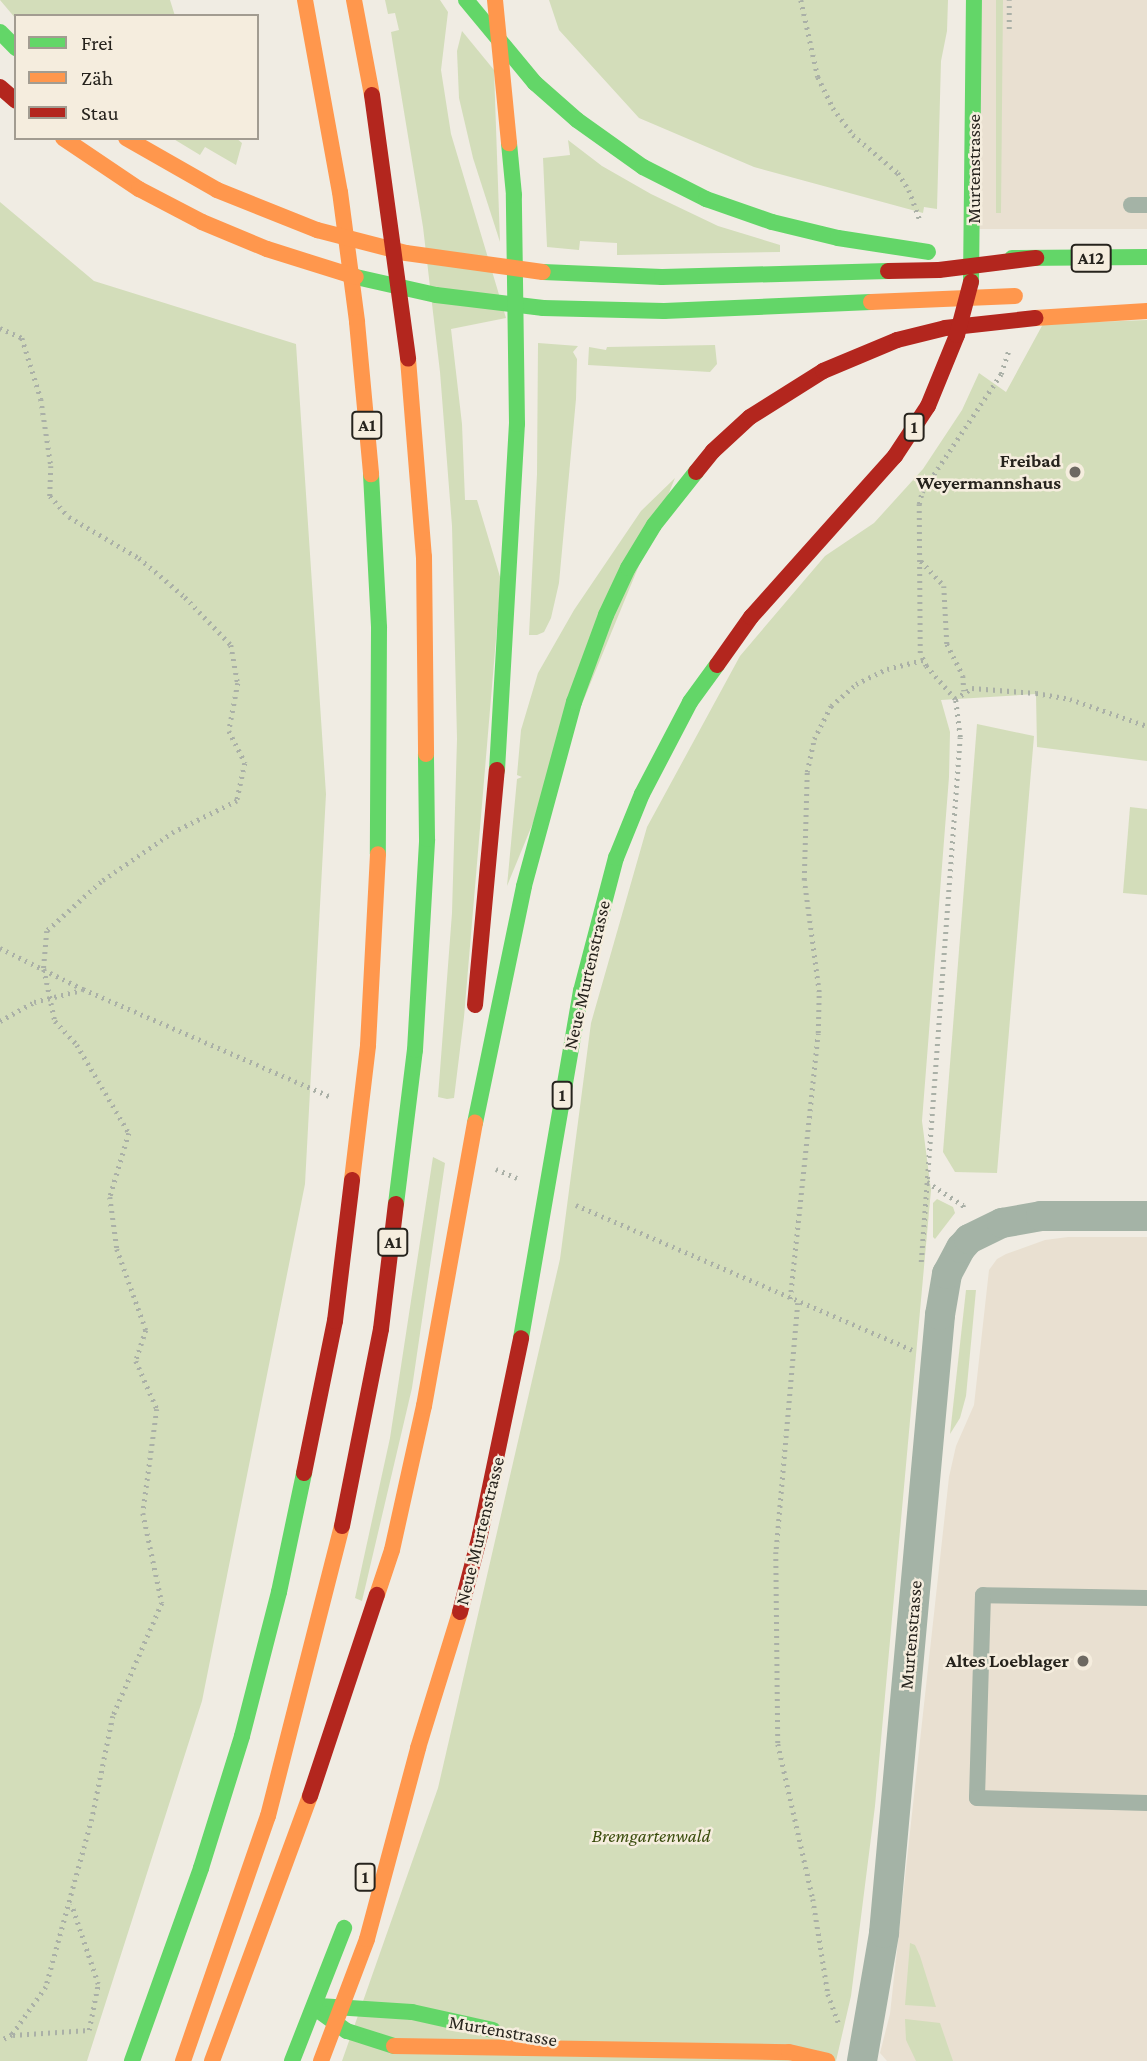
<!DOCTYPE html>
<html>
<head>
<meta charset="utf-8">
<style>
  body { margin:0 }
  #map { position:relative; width:1147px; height:2061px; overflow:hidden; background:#f0ece3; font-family:"Crimson Pro",serif }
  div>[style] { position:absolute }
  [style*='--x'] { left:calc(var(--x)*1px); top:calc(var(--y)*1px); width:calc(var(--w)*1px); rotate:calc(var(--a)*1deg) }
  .built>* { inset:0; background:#e9e0d1; transform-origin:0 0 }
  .green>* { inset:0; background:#d3ddba }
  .path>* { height:4.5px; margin-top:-2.25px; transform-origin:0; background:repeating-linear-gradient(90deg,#aab0a7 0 2px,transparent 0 7px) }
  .lane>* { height:16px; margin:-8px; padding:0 8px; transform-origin:8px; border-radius:8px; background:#a4b3a6 }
  .street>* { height:30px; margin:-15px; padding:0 15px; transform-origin:15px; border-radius:15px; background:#a4b3a6 }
  .fast>* { height:16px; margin:-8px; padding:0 8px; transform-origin:8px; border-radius:8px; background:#63d668 }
  .slow>* { height:16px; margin:-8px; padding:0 8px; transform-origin:8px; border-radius:8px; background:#ff974d }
  .jam>* { height:16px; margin:-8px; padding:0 8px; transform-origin:8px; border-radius:8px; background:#b3261e }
  .dots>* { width:19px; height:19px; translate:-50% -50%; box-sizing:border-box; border:4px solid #f5edde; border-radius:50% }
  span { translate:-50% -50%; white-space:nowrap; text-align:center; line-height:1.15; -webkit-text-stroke:5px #f5edde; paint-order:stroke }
  .shield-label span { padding:2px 5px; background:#f5edde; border:2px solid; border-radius:5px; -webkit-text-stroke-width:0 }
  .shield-label { font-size:18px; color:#26231d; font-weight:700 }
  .street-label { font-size:19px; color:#26231d }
  .poi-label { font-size:19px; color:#26231d; font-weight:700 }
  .right { translate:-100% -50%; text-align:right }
  .park-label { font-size:19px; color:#394c0c; font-style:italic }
  .legend { position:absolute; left:14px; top:14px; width:245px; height:126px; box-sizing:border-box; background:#f5edde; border:2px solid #a29c91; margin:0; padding:9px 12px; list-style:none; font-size:21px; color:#26231d }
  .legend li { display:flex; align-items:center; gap:14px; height:35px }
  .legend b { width:35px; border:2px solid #a29c91 }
</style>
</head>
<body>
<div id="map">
  <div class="built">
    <i style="left:976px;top:0;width:171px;height:229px"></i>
    <i style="clip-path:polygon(1068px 1237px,1147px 1237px,1147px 2061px,887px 2061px,880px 2053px,890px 2014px,949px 1477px,956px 1446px,974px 1405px,989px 1270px,997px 1259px,1006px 1254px,1045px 1240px)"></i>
  </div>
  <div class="green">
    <i style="clip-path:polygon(0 0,170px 0,175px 16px,16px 16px,16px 19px)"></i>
    <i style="clip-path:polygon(385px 0,440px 0,448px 12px,441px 70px,451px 134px,506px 318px,451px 329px,462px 424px,465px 500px,477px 500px,501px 580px,464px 1017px,454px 1098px,447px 1099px,438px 1097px,452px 913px,457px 739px,452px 526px,440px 372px,423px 227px,393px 45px,391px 32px,399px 30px,395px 13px,388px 14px)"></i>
    <i style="clip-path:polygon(549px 0,948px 0,947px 31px,941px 61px,937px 209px,924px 207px,923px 213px,754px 167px,639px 118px,559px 30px)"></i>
    <i style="clip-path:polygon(996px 0,1003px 0,1001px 213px,996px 213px)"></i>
    <i style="clip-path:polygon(462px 31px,494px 70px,500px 242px,473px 158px,459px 98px,457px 51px)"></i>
    <i style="clip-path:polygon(172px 138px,236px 138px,242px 143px,236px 165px,205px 147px,200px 155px)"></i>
    <i style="clip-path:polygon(568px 140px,602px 166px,651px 194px,718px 226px,780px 245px,780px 252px,617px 255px,617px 243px,580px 241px,579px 250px,547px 247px,543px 158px,570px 155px)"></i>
    <i style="clip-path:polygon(0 202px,94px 281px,296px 344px,326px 794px,305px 1184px,202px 1701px,87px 2061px,0 2061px)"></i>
    <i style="clip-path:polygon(1147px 320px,1147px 761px,1037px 747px,1036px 694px,941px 700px,950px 732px,949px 777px,922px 1121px,931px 1190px,875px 1806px,851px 1996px,836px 2061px,342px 2061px,438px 1788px,560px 1259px,591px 1023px,647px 827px,740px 656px,825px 556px,874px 523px,923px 469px,962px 410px,979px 373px,1006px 392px,1043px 324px)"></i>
    <i style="clip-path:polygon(538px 343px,578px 346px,573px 352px,577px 359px,576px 399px,559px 583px,551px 618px,544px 632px,537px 635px,529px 635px,537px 474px)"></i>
    <i style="clip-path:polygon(715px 345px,717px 364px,710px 372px,588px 365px,589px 347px,606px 350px,607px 347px)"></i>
    <i style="clip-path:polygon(675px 478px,507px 886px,517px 779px,522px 777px,517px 775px,521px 730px,538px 673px,574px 610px,641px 511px)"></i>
    <i style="clip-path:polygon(977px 724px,1034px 736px,997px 1173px,955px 1172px,943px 1152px)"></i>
    <i style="clip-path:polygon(1130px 807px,1147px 809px,1147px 895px,1123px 893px)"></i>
    <i style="clip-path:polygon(433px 1157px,445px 1163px,412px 1388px,362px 1601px,355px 1598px,390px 1438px)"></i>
    <i style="clip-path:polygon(937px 1199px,953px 1207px,955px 1213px,935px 1239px,933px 1237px,933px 1203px)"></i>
    <i style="clip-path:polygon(966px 1290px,976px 1290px,966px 1396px,960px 1418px,950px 1434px)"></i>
    <i style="clip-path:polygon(910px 1943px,915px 1945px,920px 1956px,936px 2007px,905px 2005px)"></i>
    <i style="clip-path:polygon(905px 2019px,940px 2023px,953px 2061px,916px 2061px,906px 2040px)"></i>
  </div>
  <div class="path">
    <i style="--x:801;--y:0;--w:79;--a:77.6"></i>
    <i style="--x:818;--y:77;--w:34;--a:64"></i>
    <i style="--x:833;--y:108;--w:34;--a:53"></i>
    <i style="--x:853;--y:135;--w:59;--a:40.2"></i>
    <i style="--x:898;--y:173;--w:20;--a:57"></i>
    <i style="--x:909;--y:190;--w:32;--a:70"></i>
    <i style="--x:1009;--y:29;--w:29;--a:-90"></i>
    <i style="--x:0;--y:328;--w:24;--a:24"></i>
    <i style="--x:22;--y:338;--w:64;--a:72.7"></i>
    <i style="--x:41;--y:399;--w:68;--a:81.5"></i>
    <i style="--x:51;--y:466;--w:30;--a:92"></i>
    <i style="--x:50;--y:496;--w:28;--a:48"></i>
    <i style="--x:69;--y:517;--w:81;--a:30.4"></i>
    <i style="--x:139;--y:558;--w:60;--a:40.3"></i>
    <i style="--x:185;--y:597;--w:66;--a:46.2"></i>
    <i style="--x:231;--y:645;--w:39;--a:80"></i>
    <i style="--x:238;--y:683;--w:49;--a:100.6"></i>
    <i style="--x:229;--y:731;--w:36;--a:63"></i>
    <i style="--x:245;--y:763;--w:39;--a:102"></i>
    <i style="--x:237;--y:801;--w:70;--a:153.8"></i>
    <i style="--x:174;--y:832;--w:88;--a:145.6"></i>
    <i style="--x:101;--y:882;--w:73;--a:137.8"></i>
    <i style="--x:47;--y:931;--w:38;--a:95"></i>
    <i style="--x:44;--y:969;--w:53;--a:78.1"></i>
    <i style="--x:55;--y:1021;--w:33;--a:47"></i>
    <i style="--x:77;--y:1045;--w:102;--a:59.4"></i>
    <i style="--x:129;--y:1133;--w:67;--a:106.5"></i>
    <i style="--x:110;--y:1197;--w:52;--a:82.3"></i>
    <i style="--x:117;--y:1249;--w:86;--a:70.3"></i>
    <i style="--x:146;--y:1330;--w:33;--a:108"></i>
    <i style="--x:136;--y:1361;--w:52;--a:66.4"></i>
    <i style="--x:157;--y:1409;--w:105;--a:97.7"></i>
    <i style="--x:143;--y:1513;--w:92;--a:78.1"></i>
    <i style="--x:162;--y:1603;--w:123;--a:113.4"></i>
    <i style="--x:113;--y:1716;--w:105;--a:101.5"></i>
    <i style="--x:92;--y:1819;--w:174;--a:105.3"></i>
    <i style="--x:46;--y:1987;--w:59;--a:125.3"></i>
    <i style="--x:12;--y:2035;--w:13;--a:153"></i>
    <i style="--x:921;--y:561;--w:34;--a:47"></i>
    <i style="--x:944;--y:586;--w:58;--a:87"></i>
    <i style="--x:947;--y:644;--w:36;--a:63"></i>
    <i style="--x:963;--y:676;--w:15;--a:86"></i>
    <i style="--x:955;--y:699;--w:20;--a:-33"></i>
    <i style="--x:972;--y:688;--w:64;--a:4.5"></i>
    <i style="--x:1036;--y:693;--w:35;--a:10"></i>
    <i style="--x:1070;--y:699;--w:82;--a:19.3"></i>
    <i style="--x:0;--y:948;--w:93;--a:26.3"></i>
    <i style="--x:83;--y:989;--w:270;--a:23.5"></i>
    <i style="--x:0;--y:1021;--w:39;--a:-29"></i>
    <i style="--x:34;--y:1002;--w:49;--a:-14"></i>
    <i style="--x:496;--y:1169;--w:23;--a:23"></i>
    <i style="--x:927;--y:1182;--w:43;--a:32.6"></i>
    <i style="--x:963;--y:1205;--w:6;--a:72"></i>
    <i style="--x:576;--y:1205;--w:366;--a:23.3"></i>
    <i style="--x:921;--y:1262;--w:526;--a:-85.75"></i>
    <i style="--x:960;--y:737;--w:38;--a:-97"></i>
    <i style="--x:955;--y:699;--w:44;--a:-131.3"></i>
    <i style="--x:926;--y:666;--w:14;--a:-115"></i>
    <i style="--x:920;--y:653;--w:149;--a:-90.4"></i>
    <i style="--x:919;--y:504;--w:12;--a:-76"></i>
    <i style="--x:922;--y:492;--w:142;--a:-56.2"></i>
    <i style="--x:1001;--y:374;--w:26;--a:-72"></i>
    <i style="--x:790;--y:1299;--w:267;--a:-84"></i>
    <i style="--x:818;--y:1033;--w:41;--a:-88.6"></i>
    <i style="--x:819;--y:992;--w:113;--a:-97.6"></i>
    <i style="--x:804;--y:880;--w:108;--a:-88.4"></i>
    <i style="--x:807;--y:772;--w:34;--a:-78"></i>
    <i style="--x:814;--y:739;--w:37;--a:-63"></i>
    <i style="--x:831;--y:706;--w:33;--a:-41"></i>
    <i style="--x:856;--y:684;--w:34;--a:-26"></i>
    <i style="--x:887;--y:669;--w:37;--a:-14"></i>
    <i style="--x:798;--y:1303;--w:250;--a:95"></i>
    <i style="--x:776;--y:1552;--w:192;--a:89.4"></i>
    <i style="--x:778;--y:1744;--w:159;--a:77.3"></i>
    <i style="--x:813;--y:1899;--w:96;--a:81"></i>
    <i style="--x:828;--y:1994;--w:32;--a:70"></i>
    <i style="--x:13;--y:2035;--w:76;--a:-3.8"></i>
    <i style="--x:89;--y:2030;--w:47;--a:-78.9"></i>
    <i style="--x:98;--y:1984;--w:84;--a:-108.6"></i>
  </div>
  <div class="lane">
    <i style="--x:1131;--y:205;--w:16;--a:0"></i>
    <i style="--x:1147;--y:1598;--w:164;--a:-179"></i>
    <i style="--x:983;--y:1595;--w:203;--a:91.7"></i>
    <i style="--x:977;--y:1798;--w:170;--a:1.7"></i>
  </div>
  <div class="street">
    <i style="--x:862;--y:2061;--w:130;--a:-80.2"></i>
    <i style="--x:884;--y:1933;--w:621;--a:-84.82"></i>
    <i style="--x:940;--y:1315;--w:42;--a:-80.3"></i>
    <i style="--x:947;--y:1274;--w:30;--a:-62"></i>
    <i style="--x:961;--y:1248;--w:12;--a:-48"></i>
    <i style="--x:969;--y:1239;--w:37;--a:-26"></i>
    <i style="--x:1002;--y:1223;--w:40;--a:-10"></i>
    <i style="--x:1041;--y:1216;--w:106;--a:0"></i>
  </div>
  <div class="fast">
    <i style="--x:466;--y:0;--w:108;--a:50.3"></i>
    <i style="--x:535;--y:83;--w:56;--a:41.4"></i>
    <i style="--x:577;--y:120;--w:81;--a:35.5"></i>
    <i style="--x:643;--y:167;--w:71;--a:26.9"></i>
    <i style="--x:706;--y:199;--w:70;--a:19.2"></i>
    <i style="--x:772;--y:222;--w:68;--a:13.6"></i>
    <i style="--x:838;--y:238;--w:91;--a:8.8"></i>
    <i style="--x:0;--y:32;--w:23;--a:45"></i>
    <i style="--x:1012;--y:258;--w:135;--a:-0.4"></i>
    <i style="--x:543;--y:272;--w:119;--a:2.4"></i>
    <i style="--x:662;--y:277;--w:226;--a:-1.5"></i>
    <i style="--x:356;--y:277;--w:82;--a:12.7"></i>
    <i style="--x:436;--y:295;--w:108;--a:6.9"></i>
    <i style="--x:543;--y:308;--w:121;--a:1.4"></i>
    <i style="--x:664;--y:311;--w:207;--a:-2.5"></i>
    <i style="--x:971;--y:282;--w:282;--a:-89.4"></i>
    <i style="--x:371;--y:474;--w:154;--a:87"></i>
    <i style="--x:379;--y:628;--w:226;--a:90.3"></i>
    <i style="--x:497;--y:770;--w:347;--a:-86.7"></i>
    <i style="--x:517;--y:424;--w:229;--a:-90.8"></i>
    <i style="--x:514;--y:195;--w:52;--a:-95.5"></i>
    <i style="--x:475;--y:1123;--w:242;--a:-78.3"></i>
    <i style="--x:524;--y:886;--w:191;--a:-74.8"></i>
    <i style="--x:574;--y:702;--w:93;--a:-69.8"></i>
    <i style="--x:606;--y:615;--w:52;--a:-64.9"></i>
    <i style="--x:628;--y:568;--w:50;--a:-58.8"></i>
    <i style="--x:654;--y:525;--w:68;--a:-51.6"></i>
    <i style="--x:396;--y:1204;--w:155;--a:-83"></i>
    <i style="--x:415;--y:1050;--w:211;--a:-86.7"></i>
    <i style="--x:427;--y:839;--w:85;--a:-90.7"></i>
    <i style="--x:521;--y:1338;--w:352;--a:-80.2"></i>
    <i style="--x:581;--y:991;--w:138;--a:-75.3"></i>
    <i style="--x:616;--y:858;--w:69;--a:-67.9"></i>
    <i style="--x:642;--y:794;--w:104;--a:-62.4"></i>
    <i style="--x:690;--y:702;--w:46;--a:-53.9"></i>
    <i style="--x:319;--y:2006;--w:93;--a:3.7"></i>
    <i style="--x:315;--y:2008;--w:39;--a:36"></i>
    <i style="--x:347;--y:2031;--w:49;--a:17.7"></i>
    <i style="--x:412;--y:2012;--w:83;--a:12.5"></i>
    <i style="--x:132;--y:2061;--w:205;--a:-70.3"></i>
    <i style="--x:201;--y:1868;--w:138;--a:-72.7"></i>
    <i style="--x:242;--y:1736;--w:149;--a:-75.6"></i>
    <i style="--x:279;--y:1592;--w:122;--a:-78.1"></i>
    <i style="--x:292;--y:2061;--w:143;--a:-68.6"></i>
  </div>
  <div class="slow">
    <i style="--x:305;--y:0;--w:195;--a:79.7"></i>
    <i style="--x:340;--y:192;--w:131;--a:82.5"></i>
    <i style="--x:357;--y:322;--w:153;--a:84.7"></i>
    <i style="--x:354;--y:0;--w:97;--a:79.3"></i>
    <i style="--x:495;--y:0;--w:144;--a:84.4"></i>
    <i style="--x:63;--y:138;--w:92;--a:33.9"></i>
    <i style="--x:139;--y:189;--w:71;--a:27.6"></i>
    <i style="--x:202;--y:222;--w:70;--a:22.6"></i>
    <i style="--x:267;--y:249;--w:93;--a:17.5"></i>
    <i style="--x:126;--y:138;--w:105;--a:29.7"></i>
    <i style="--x:217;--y:190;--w:108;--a:21.8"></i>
    <i style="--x:317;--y:230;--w:92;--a:14.5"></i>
    <i style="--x:406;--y:253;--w:138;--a:7.9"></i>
    <i style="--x:871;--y:302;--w:144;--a:-2.4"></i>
    <i style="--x:1035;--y:318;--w:112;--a:-3.6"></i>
    <i style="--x:408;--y:359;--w:199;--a:85.4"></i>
    <i style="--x:424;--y:557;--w:197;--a:89.4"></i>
    <i style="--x:352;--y:1180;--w:136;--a:-83.2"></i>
    <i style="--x:368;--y:1045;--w:191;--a:-87"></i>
    <i style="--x:377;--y:1595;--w:47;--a:-71.6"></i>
    <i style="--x:392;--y:1550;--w:148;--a:-77.5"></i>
    <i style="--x:424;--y:1406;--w:288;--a:-79.8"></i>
    <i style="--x:394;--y:2046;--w:395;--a:0.9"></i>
    <i style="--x:789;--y:2052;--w:39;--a:13"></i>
    <i style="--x:183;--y:2061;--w:259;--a:-70.9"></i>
    <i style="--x:268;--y:1816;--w:299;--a:-75.7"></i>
    <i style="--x:212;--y:2061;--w:283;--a:-69.7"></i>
    <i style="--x:321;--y:2061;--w:130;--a:-69.3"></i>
    <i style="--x:367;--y:1939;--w:198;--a:-75"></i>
    <i style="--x:418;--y:1748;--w:142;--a:-72.8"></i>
  </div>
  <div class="jam">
    <i style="--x:0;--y:87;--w:21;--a:41"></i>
    <i style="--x:372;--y:95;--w:266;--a:82.2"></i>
    <i style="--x:888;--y:271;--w:51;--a:-1.1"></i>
    <i style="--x:939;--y:270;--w:98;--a:-7.1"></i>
    <i style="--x:696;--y:472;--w:27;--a:-51"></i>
    <i style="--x:713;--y:451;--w:50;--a:-42.6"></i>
    <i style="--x:750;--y:417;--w:86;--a:-32.2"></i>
    <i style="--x:823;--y:371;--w:80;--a:-22.7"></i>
    <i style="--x:897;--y:340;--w:49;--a:-14"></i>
    <i style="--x:945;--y:328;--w:91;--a:-6.3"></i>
    <i style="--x:717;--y:665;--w:59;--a:-54.7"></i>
    <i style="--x:751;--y:617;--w:216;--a:-48.2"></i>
    <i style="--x:895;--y:456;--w:60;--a:-56.6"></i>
    <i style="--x:928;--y:406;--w:77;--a:-67.8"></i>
    <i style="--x:957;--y:335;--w:55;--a:-75.2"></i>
    <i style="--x:475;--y:1005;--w:236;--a:-84.7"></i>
    <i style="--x:304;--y:1473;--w:155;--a:-78.5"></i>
    <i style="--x:335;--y:1321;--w:142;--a:-83.1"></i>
    <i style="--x:342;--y:1526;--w:201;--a:-78.8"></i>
    <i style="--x:381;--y:1329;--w:126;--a:-83.2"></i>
    <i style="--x:460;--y:1612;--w:80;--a:-75.4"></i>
    <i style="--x:480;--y:1535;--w:201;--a:-78.2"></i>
    <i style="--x:310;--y:1796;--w:212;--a:-71.6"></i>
  </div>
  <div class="dots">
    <i style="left:1075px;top:472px;background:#6d6962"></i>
    <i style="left:1083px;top:1661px;background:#6d6962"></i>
  </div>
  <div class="shield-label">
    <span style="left:1091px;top:258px">A12</span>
    <span style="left:367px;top:425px">A1</span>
    <span style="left:914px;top:427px">1</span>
    <span style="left:562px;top:1095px">1</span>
    <span style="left:393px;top:1242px">A1</span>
    <span style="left:365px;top:1877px">1</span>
  </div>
  <div class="street-label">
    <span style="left:974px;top:169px;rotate:-90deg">Murtenstrasse</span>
    <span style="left:587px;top:975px;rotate:-77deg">Neue Murtenstrasse</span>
    <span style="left:480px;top:1531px;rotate:-76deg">Neue Murtenstrasse</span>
    <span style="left:911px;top:1635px;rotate:-85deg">Murtenstrasse</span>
    <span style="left:503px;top:2031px;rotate:10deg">Murtenstrasse</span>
  </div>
  <div class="poi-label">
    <span class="right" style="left:1061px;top:472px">Freibad<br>Weyermannshaus</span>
    <span class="right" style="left:1069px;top:1661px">Altes Loeblager</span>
  </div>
  <div class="park-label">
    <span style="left:651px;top:1836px">Bremgartenwald</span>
  </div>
  <ul class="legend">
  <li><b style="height:9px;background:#63d668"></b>Frei</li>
  <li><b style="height:9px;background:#ff974d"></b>Zäh</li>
  <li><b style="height:9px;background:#b3261e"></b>Stau</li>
  </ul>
</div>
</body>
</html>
